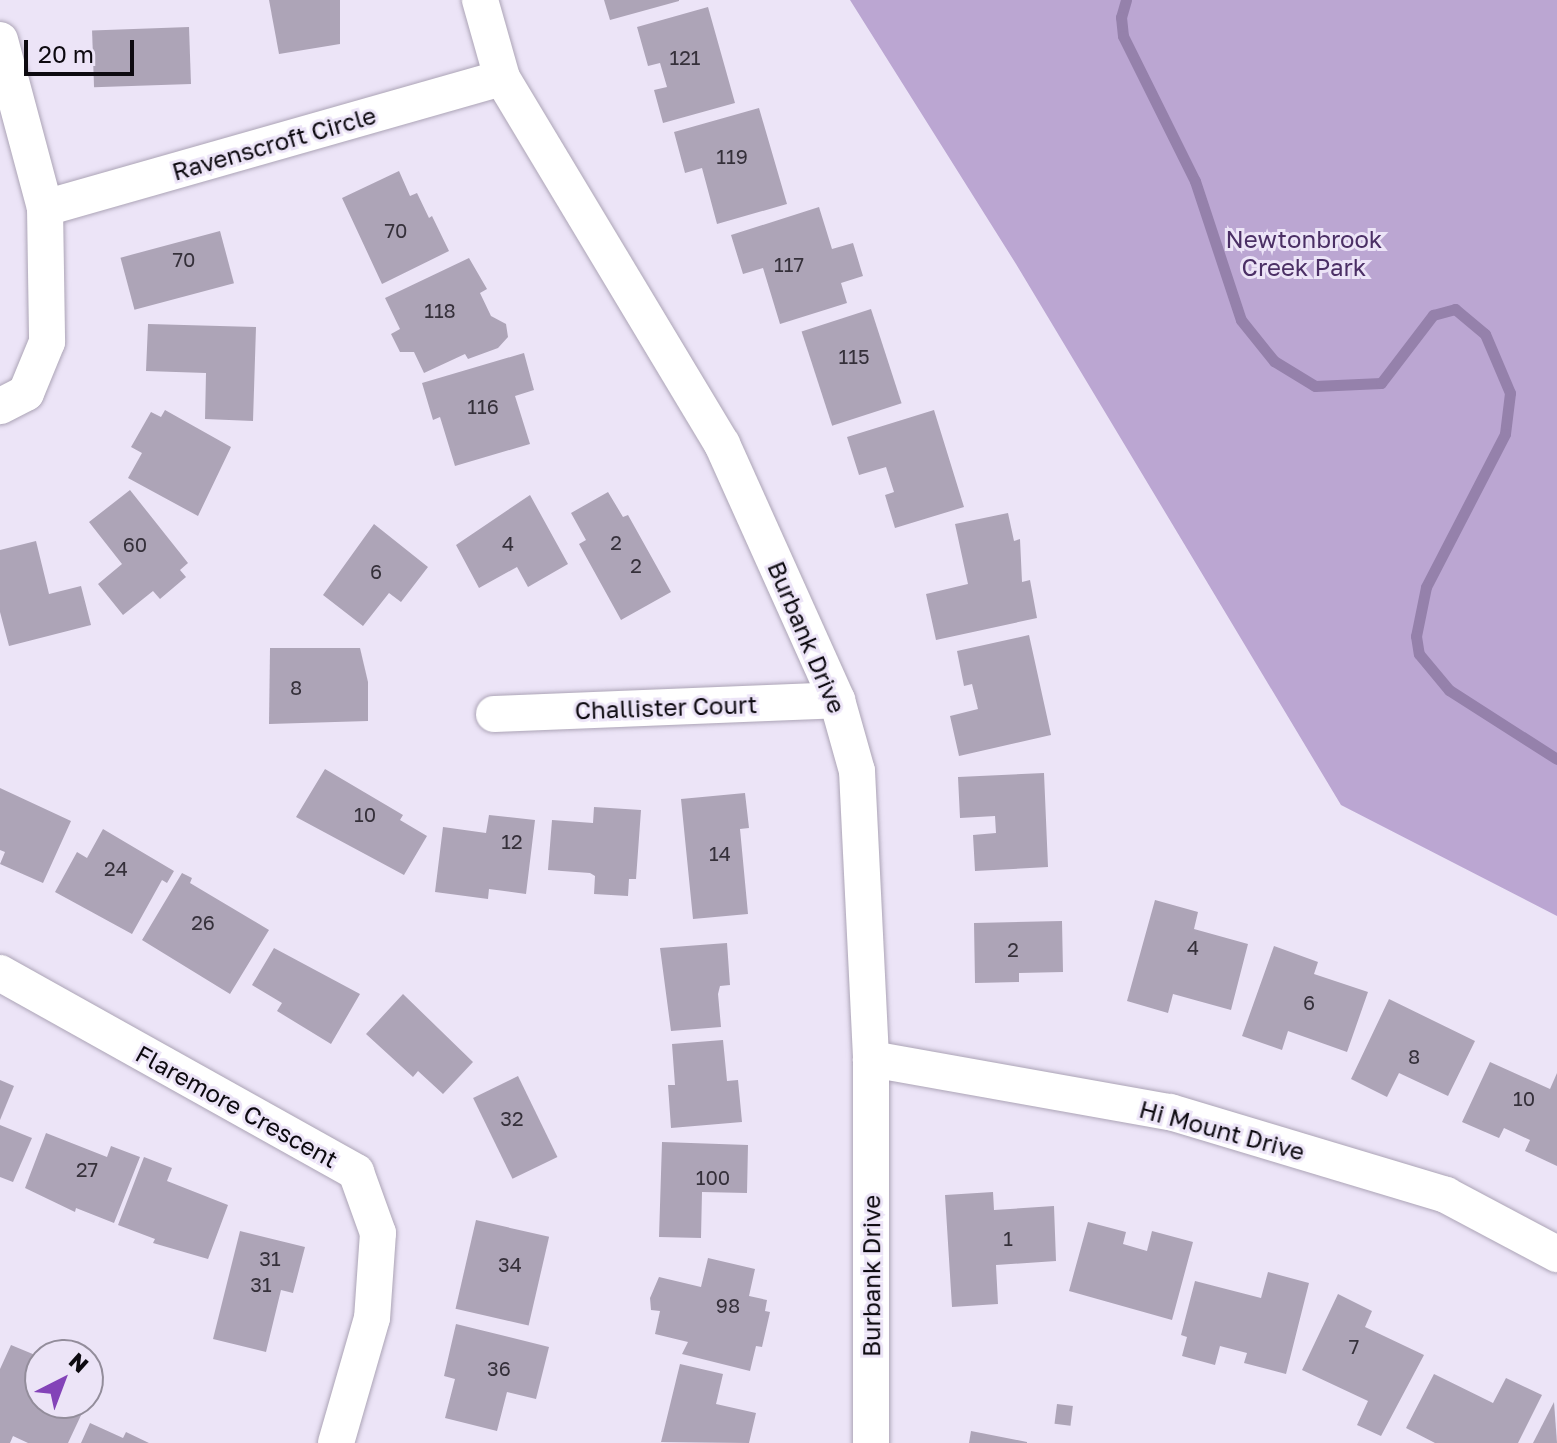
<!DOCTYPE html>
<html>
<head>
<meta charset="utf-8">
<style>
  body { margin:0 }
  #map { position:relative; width:1557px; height:1443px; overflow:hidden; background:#ece4f7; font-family:"Golos Text",sans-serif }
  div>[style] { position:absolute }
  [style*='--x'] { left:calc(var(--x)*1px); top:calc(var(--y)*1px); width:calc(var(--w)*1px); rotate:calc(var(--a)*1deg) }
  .forest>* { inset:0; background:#bba6d2 }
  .stream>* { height:11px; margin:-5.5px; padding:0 5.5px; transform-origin:5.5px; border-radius:5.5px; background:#9581ab }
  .building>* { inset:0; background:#ada4b7; transform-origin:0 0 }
  .roads { filter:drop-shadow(0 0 2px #aca4b6) drop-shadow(0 0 2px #aca4b6) }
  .minor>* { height:36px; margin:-18px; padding:0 18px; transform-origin:18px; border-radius:18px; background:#fff }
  span { translate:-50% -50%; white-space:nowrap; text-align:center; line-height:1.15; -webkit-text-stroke:6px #ece4f7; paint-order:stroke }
  .number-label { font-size:20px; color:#35303a }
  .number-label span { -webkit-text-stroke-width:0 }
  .street-label { font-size:24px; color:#0d0a10 }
  .park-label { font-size:24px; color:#4b2f65 }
  .north { position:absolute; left:24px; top:1339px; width:80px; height:80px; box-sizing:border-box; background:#ece4f7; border:2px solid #938d9b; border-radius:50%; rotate:42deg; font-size:22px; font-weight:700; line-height:32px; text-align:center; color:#0d0a10 }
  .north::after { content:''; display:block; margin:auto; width:28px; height:36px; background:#8343b8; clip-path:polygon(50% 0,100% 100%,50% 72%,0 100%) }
  .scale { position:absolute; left:24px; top:40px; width:110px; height:36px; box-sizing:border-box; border:4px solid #0d0a10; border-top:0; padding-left:10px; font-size:24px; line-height:28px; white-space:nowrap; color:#0d0a10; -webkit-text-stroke:6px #ece4f7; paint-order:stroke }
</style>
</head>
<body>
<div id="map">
  <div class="forest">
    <i style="clip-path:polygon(850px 0,1557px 0,1557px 916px,1341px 805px,1016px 264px)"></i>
  </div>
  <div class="stream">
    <i style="--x:1126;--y:0;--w:18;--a:106"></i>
    <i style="--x:1121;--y:17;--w:19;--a:84"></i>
    <i style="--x:1123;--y:36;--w:162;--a:63.6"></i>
    <i style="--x:1195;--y:181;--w:146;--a:71.7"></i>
    <i style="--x:1241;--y:320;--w:53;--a:51.2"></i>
    <i style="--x:1274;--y:361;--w:48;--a:31.4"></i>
    <i style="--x:1315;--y:386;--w:66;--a:-2.6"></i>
    <i style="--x:1381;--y:383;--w:86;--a:-52.6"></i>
    <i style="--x:1433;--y:315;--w:23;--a:-15"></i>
    <i style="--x:1455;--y:309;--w:39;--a:40"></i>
    <i style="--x:1485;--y:334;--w:64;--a:67"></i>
    <i style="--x:1510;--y:393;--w:41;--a:97"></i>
    <i style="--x:1505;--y:434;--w:172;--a:117.3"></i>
    <i style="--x:1426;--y:587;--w:50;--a:101.5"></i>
    <i style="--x:1416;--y:636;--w:18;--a:81"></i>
    <i style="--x:1419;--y:654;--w:47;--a:50.2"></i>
    <i style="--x:1449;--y:690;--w:128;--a:32.6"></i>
  </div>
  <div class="building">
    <i style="clip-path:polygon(269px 0,340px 0,340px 44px,279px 54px)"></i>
    <i style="clip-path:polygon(604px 0,679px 0,679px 1px,610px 20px)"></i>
    <i style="clip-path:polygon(708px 7px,735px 103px,663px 123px,654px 90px,667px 87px,660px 63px,648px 66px,637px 27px)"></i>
    <i style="left:189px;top:27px;width:57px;height:97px;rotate:88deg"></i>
    <i style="clip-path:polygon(759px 108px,787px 204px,717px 224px,702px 168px,685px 173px,674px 132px)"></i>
    <i style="clip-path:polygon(399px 171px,410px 196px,417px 193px,429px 218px,432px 216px,449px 251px,382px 284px,342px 198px)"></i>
    <i style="clip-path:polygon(819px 207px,832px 249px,853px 243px,863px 276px,841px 283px,847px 303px,780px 324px,763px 268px,743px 274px,731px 235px)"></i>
    <i style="left:220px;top:231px;width:54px;height:103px;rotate:75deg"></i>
    <i style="clip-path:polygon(469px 258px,487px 289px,480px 293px,491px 316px,506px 324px,508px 337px,498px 348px,468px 359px,465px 354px,424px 373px,414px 352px,400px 352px,391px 334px,400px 329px,385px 298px)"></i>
    <i style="left:871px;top:309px;width:99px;height:73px;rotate:72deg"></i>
    <i style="clip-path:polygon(148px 324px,256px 327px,253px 421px,205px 419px,206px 373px,146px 371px)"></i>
    <i style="clip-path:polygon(524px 353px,534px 390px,515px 396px,530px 444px,455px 466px,440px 417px,433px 420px,422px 383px)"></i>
    <i style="clip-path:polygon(165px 410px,231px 447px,198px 516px,128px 478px,142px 453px,131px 447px,151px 412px,161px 417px)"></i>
    <i style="clip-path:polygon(934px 410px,964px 507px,895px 528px,885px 495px,894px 492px,886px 467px,859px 475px,847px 437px)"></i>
    <i style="clip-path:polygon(130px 490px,188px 563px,180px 570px,186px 577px,160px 599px,153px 591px,123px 615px,98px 584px,122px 564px,89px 522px)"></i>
    <i style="clip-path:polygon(608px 492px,623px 517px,628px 515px,671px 592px,621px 620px,579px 544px,586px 540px,571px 513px)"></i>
    <i style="clip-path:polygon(530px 495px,568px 564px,528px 587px,517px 567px,479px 588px,456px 545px)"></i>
    <i style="clip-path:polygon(1008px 513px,1014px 541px,1020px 539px,1022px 582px,1030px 580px,1037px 618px,936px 640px,926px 594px,968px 584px,955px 524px)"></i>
    <i style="clip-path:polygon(374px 524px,428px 567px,401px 602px,389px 593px,363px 626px,323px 595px)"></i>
    <i style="clip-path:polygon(36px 541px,49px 594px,81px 586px,91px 625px,9px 646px,0 612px,0 550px)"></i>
    <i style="clip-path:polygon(1029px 635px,1051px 735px,959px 756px,950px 716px,978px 709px,972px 684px,964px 686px,957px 651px)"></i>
    <i style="clip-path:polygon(270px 648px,360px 648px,368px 682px,368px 721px,269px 724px)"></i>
    <i style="clip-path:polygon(325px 769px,403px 815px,400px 820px,427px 836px,404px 875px,296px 817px)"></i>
    <i style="clip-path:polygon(1044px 773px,1048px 867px,975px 871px,973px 835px,996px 833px,995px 816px,960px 818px,958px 777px)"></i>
    <i style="clip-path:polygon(0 788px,71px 821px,43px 883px,0 864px,5px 852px,0 850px)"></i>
    <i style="clip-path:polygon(745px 793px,749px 828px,740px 829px,748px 914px,693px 919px,681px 799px)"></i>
    <i style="clip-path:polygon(594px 807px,641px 810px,636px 879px,629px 879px,628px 896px,594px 894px,595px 876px,590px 873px,548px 870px,552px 820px,593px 823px)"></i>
    <i style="clip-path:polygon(489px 815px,535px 820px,526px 894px,489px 889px,488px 899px,435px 892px,443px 827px,486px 833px)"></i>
    <i style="clip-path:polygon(103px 829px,174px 871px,167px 883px,162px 880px,132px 934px,55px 892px,77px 852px,87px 858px)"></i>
    <i style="clip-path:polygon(182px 873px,192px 878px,190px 883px,269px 930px,230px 994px,142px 940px)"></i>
    <i style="clip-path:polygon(1155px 900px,1198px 912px,1194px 929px,1248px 944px,1231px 1010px,1173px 994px,1168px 1013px,1127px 1001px)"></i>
    <i style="clip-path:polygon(1062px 921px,1063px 972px,1019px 973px,1019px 982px,975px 983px,974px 923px)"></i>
    <i style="clip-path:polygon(727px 943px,730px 985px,720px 986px,718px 994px,721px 1027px,671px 1031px,660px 948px)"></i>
    <i style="clip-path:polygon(1274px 946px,1318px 962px,1314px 974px,1368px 992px,1347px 1052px,1288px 1031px,1282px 1050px,1242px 1036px)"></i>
    <i style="clip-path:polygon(274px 948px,360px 994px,331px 1044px,277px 1011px,282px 1003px,252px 985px)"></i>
    <i style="clip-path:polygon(403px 994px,473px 1062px,443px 1094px,418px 1071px,413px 1077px,366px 1034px)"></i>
    <i style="clip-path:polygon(1389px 999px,1475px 1041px,1448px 1096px,1399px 1073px,1387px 1097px,1351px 1079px)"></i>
    <i style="clip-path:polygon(723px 1040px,727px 1081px,738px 1080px,742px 1122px,671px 1128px,668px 1085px,675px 1085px,672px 1044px)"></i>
    <i style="clip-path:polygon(1490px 1062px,1550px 1089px,1557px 1073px,1557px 1166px,1525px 1151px,1530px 1140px,1504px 1128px,1499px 1138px,1462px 1122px)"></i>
    <i style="left:518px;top:1076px;width:90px;height:50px;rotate:64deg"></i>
    <i style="clip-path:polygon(0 1080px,14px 1086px,0 1120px)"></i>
    <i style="clip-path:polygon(0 1125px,32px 1138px,13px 1182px,0 1177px)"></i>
    <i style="clip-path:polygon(46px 1133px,107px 1157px,111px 1146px,140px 1157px,114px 1223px,76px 1208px,75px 1212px,25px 1188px)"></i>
    <i style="clip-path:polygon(662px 1142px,748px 1145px,747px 1193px,702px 1192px,701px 1238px,659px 1237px)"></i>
    <i style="clip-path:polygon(144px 1157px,172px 1168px,167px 1181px,228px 1205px,208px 1259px,153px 1243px,155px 1239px,118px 1225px)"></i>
    <i style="clip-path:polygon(993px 1192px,994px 1210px,1054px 1206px,1056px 1261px,996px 1265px,998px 1304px,952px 1307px,945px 1195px)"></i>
    <i style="left:476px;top:1220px;width:75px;height:91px;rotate:13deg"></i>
    <i style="clip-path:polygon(1088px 1222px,1126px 1232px,1123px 1244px,1147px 1251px,1152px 1231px,1193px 1242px,1172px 1320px,1069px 1291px)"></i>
    <i style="clip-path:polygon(240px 1231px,305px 1247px,293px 1293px,281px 1290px,266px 1352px,213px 1339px)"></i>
    <i style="clip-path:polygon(708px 1258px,755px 1269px,749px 1296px,767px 1300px,765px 1311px,770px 1312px,762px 1347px,756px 1346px,750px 1371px,682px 1354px,688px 1342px,655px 1334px,660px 1311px,651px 1310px,650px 1298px,659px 1277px,701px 1287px)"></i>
    <i style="clip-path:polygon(1268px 1272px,1309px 1283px,1286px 1374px,1244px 1363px,1247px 1353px,1220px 1346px,1215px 1365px,1182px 1356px,1187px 1337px,1181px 1335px,1195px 1281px,1261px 1298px)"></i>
    <i style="clip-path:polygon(1338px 1294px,1372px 1311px,1365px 1327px,1424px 1355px,1381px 1436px,1357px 1425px,1368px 1401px,1302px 1370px)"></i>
    <i style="clip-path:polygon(456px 1324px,549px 1347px,536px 1399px,507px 1392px,497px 1431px,445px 1418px,455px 1379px,444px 1376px)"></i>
    <i style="clip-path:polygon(11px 1345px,40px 1357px,40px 1403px,66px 1403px,83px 1411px,68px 1443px,28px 1443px,13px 1436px,10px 1443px,0 1443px,0 1369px)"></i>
    <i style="clip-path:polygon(680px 1364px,723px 1374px,716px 1404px,756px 1413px,749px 1443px,661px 1442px)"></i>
    <i style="clip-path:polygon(1434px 1374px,1493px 1403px,1506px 1378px,1542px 1395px,1518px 1443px,1435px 1443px,1406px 1428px)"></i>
    <i style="clip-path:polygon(1554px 1402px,1557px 1443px,1533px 1443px)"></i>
    <i style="left:1057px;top:1404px;width:16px;height:20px;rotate:7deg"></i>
    <i style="clip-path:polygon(90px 1423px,123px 1438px,126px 1432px,149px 1443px,81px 1443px)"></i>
    <i style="clip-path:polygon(971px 1431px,1027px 1442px,1027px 1443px,969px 1443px)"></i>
  </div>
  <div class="roads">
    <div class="minor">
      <i style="--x:480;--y:0;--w:81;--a:74.2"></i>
      <i style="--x:502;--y:78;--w:427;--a:59"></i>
      <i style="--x:722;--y:444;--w:281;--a:65.8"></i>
      <i style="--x:837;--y:700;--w:74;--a:74.3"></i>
      <i style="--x:857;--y:771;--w:288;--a:87.2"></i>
      <i style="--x:871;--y:1059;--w:384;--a:90"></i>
      <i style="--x:0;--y:40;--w:174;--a:75"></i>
      <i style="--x:45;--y:208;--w:134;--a:89.1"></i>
      <i style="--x:47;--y:342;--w:55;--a:112.4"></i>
      <i style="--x:26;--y:393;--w:29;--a:153"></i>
      <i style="--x:45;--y:208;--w:475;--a:-15.9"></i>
      <i style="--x:494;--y:714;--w:343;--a:-2.3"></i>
      <i style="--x:0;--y:973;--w:408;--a:29.2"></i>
      <i style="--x:356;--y:1172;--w:65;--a:70.2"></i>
      <i style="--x:378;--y:1233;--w:85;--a:94"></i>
      <i style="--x:372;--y:1318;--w:130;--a:106.1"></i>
      <i style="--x:871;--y:1059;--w:304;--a:10.1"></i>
      <i style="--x:1170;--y:1112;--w:288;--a:16.7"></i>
      <i style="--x:1446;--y:1195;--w:126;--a:28"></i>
    </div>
  </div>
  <div class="number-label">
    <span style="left:685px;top:57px">121</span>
    <span style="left:732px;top:156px">119</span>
    <span style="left:396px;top:230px">70</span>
    <span style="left:184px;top:259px">70</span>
    <span style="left:789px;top:264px">117</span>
    <span style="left:440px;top:310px">118</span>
    <span style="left:854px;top:356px">115</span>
    <span style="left:483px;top:406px">116</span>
    <span style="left:616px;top:542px">2</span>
    <span style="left:508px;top:543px">4</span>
    <span style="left:135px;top:544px">60</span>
    <span style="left:636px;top:565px">2</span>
    <span style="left:376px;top:571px">6</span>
    <span style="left:296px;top:687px">8</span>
    <span style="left:365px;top:814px">10</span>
    <span style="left:512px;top:841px">12</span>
    <span style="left:720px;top:853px">14</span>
    <span style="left:116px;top:868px">24</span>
    <span style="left:203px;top:922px">26</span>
    <span style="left:1193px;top:947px">4</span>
    <span style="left:1013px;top:949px">2</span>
    <span style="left:1309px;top:1002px">6</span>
    <span style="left:1414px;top:1056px">8</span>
    <span style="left:1524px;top:1098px">10</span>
    <span style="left:512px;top:1118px">32</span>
    <span style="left:87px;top:1169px">27</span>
    <span style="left:713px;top:1177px">100</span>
    <span style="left:1008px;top:1238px">1</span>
    <span style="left:270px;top:1258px">31</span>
    <span style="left:510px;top:1264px">34</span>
    <span style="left:261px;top:1284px">31</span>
    <span style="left:728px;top:1305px">98</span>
    <span style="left:1354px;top:1346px">7</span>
    <span style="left:499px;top:1368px">36</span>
  </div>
  <div class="street-label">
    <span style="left:274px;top:143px;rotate:-16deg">Ravenscroft Circle</span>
    <span style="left:807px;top:637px;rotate:67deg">Burbank Drive</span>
    <span style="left:666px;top:707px;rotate:-2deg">Challister Court</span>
    <span style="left:237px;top:1106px;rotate:29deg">Flaremore Crescent</span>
    <span style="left:1222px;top:1130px;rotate:15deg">Hi Mount Drive</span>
    <span style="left:871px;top:1276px;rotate:-90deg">Burbank Drive</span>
  </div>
  <div class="park-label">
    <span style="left:1304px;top:253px">Newtonbrook<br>Creek Park</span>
  </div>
  <div class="north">N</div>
  <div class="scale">20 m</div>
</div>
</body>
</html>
